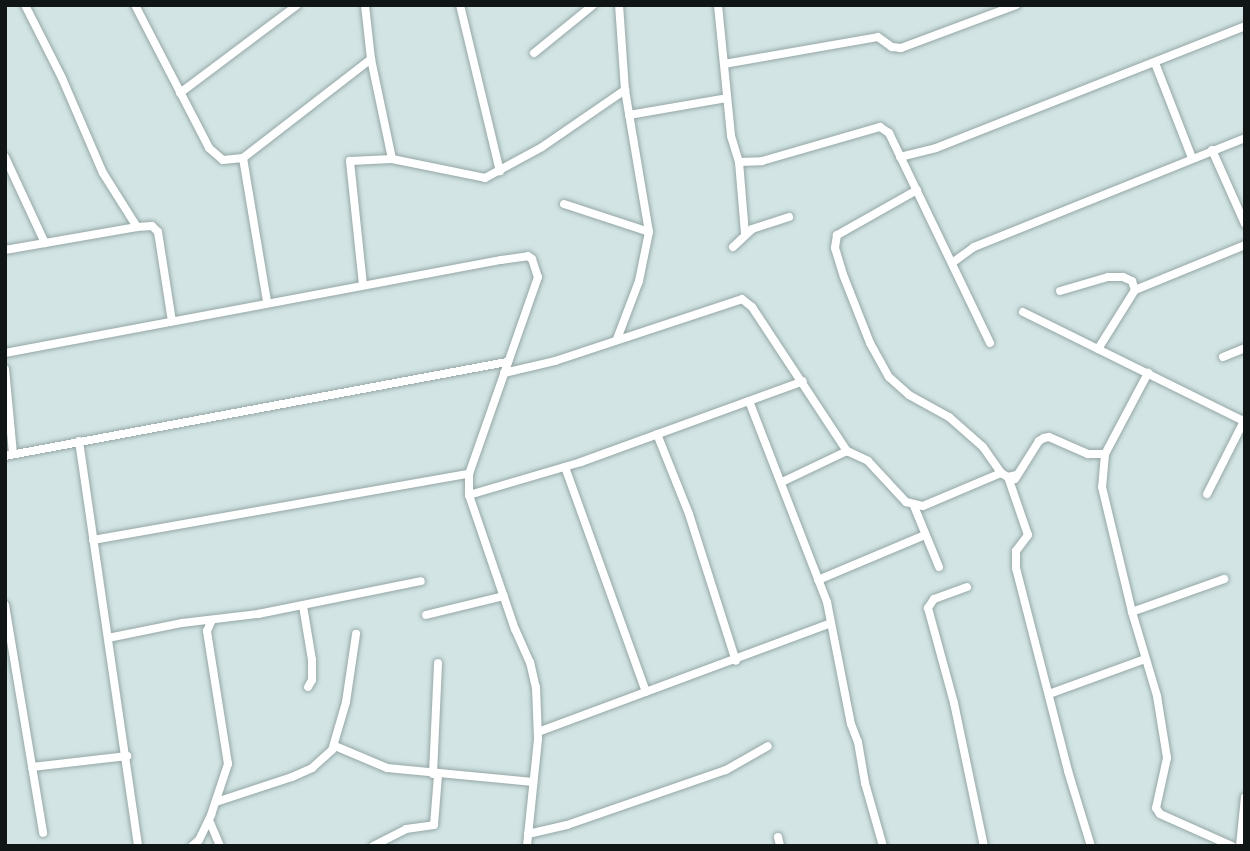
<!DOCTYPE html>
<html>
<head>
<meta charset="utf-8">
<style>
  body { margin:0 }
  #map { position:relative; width:1250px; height:851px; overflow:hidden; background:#d2e4e4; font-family:Merriweather,serif }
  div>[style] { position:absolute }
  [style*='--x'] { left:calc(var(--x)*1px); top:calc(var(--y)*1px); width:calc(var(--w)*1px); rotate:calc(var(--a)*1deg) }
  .roads { filter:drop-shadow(0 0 2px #95a6a6) drop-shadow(0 0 2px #95a6a6) }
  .minor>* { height:8px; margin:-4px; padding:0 4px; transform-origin:4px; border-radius:4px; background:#fff }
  span { translate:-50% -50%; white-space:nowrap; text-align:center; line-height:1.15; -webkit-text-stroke:7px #d2e4e4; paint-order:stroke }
  .frame { position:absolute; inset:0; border:7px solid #101616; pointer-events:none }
</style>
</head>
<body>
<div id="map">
  <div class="roads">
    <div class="minor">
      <i style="--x:25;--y:5;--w:82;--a:63.1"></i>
      <i style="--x:62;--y:78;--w:103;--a:66.7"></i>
      <i style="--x:103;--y:173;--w:64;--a:57.8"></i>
      <i style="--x:137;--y:227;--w:15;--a:-4"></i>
      <i style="--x:152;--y:226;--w:8;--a:45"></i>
      <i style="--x:158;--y:232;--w:90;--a:81.1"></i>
      <i style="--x:135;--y:5;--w:161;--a:62.6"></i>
      <i style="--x:209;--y:148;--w:18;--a:41"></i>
      <i style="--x:223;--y:160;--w:20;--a:-6"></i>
      <i style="--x:243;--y:158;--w:162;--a:-37.7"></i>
      <i style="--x:365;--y:5;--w:54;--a:83.7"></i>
      <i style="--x:371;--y:59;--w:102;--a:78.1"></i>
      <i style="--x:460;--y:5;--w:171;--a:76.5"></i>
      <i style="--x:718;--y:5;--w:132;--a:84.3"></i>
      <i style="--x:731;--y:136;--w:27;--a:73"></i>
      <i style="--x:739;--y:162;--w:72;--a:85.2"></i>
      <i style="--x:534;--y:53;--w:76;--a:-39.1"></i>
      <i style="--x:1155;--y:63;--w:102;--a:68.7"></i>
      <i style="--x:724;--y:64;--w:156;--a:-9.9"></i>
      <i style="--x:878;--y:37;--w:17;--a:36"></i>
      <i style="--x:892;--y:47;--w:9;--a:6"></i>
      <i style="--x:901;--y:48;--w:123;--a:-20.5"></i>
      <i style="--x:180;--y:93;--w:146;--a:-36.9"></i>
      <i style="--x:629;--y:115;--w:99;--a:-9.8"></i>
      <i style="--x:1212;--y:150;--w:81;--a:66"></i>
      <i style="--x:5;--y:157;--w:95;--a:65.1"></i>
      <i style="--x:900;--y:157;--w:37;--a:-14"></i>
      <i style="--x:936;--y:148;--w:332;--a:-21.5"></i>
      <i style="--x:243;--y:158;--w:146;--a:80.5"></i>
      <i style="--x:739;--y:162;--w:23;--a:-2"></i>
      <i style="--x:762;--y:161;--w:123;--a:-16.1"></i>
      <i style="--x:880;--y:127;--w:11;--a:34"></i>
      <i style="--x:889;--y:133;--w:233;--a:64.3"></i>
      <i style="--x:917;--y:190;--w:92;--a:150.6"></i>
      <i style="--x:837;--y:235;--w:13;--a:99"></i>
      <i style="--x:835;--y:248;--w:30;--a:73"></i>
      <i style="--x:844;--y:277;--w:71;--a:68.5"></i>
      <i style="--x:870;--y:343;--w:39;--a:61"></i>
      <i style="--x:889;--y:377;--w:27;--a:42"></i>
      <i style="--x:909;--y:395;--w:46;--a:28.8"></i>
      <i style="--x:949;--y:417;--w:45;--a:41.4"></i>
      <i style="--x:983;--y:447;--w:32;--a:55"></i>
      <i style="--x:1001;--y:473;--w:8;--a:30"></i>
      <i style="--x:1008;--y:477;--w:9;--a:-13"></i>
      <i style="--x:564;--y:204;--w:89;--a:18.2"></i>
      <i style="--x:733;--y:247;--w:26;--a:-43"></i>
      <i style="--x:752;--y:229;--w:39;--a:-18"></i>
      <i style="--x:5;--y:250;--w:134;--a:-9.9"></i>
      <i style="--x:952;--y:263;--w:27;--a:-36"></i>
      <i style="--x:974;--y:247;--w:292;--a:-21.9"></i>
      <i style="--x:363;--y:285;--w:125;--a:-96"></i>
      <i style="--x:350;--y:161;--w:42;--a:-2.7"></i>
      <i style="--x:392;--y:159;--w:95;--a:11.5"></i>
      <i style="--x:485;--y:178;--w:65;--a:-28.5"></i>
      <i style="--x:542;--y:147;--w:101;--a:-34.5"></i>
      <i style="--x:1060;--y:291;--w:50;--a:-16.3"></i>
      <i style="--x:1108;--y:277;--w:15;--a:0"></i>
      <i style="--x:1123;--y:277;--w:10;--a:24"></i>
      <i style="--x:1132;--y:281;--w:9;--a:72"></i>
      <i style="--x:1023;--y:312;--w:246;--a:26.3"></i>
      <i style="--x:617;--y:339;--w:62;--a:-69.2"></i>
      <i style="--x:639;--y:281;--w:50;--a:-78.5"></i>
      <i style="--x:649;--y:232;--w:144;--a:-99.6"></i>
      <i style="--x:625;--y:90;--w:85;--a:-94"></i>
      <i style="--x:1098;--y:349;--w:70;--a:-57.9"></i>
      <i style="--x:1135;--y:290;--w:119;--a:-22.2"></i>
      <i style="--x:5;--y:353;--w:505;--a:-10.62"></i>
      <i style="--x:501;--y:260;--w:27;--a:-8"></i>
      <i style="--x:528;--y:256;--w:5;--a:37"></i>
      <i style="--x:532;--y:259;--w:19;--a:72"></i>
      <i style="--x:538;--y:277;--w:209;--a:109.3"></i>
      <i style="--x:469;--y:474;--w:21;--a:90"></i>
      <i style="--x:469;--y:495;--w:142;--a:71.1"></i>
      <i style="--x:515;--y:629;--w:36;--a:66"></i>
      <i style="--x:530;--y:662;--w:26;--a:77"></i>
      <i style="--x:536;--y:687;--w:52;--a:87.8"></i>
      <i style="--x:538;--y:739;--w:108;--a:95.9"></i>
      <i style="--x:1223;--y:357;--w:24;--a:-22"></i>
      <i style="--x:5;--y:369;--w:85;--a:84.6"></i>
      <i style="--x:504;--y:373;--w:52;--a:-13.2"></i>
      <i style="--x:555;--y:361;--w:197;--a:-18.3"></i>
      <i style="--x:742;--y:299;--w:13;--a:39"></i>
      <i style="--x:752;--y:307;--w:173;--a:56.6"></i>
      <i style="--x:847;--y:451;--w:23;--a:25"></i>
      <i style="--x:868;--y:461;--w:56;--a:47.2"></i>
      <i style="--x:906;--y:502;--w:17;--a:13"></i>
      <i style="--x:923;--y:506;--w:85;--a:-22.9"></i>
      <i style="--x:749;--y:401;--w:216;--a:68.8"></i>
      <i style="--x:827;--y:602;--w:124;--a:78.9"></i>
      <i style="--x:851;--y:724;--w:19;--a:69"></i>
      <i style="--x:858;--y:742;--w:42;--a:80.3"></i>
      <i style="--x:865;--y:783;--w:66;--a:74.1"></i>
      <i style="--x:657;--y:434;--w:86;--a:68.2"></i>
      <i style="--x:689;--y:514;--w:154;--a:72.3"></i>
      <i style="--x:79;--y:441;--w:409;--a:81.7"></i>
      <i style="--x:1105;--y:454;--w:33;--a:95"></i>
      <i style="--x:1102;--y:487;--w:129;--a:76.5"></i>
      <i style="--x:1132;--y:612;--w:88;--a:73.4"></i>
      <i style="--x:1157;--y:696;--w:63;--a:80.8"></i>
      <i style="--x:1167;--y:758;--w:51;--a:102.4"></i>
      <i style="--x:1156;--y:808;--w:7;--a:56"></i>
      <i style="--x:1160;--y:814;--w:79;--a:24"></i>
      <i style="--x:5;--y:456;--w:511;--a:-10.61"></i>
      <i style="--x:565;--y:467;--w:239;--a:70.2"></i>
      <i style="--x:1008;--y:477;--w:61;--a:71"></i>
      <i style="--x:1028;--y:535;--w:20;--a:127"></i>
      <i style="--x:1016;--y:551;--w:17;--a:90"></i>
      <i style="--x:1016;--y:568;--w:210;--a:75.6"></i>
      <i style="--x:1068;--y:771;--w:78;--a:73"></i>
      <i style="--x:1015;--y:479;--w:45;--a:-57.7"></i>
      <i style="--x:1039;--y:441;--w:6;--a:-31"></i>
      <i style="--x:1044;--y:438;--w:5;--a:-11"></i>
      <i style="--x:1049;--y:437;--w:43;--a:23.6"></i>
      <i style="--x:1088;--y:454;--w:17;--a:0"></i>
      <i style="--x:1105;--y:454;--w:92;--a:-62"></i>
      <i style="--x:782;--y:482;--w:72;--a:-25.5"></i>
      <i style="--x:1207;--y:494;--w:84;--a:-63.1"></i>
      <i style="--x:469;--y:495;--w:117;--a:-16.4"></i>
      <i style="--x:581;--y:462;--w:236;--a:-20"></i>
      <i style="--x:914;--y:506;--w:66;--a:67.7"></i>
      <i style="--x:93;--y:540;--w:382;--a:-10"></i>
      <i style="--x:818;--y:580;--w:116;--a:-22.8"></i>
      <i style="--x:967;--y:587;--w:35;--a:160"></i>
      <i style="--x:934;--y:599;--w:11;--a:124"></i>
      <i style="--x:928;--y:608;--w:98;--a:74.7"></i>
      <i style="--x:954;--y:703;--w:146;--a:78.2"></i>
      <i style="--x:5;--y:605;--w:231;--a:80.5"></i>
      <i style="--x:303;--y:606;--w:55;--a:80.5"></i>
      <i style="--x:312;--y:660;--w:20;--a:90"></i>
      <i style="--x:312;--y:680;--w:8;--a:120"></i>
      <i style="--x:1132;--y:612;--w:98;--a:-19.7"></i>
      <i style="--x:426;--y:615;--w:80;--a:-13.7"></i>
      <i style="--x:108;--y:638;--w:76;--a:-11.5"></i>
      <i style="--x:182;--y:623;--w:77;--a:-6.8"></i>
      <i style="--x:258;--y:614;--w:166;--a:-11.4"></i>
      <i style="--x:1049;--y:694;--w:102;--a:-20"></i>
      <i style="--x:538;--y:732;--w:310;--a:-20.4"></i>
      <i style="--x:335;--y:746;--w:56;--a:22.9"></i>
      <i style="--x:387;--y:768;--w:147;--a:5.5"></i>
      <i style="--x:32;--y:767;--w:96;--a:-6.6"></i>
      <i style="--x:433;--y:774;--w:111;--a:-87.4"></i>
      <i style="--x:216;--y:802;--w:80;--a:-18.2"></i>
      <i style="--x:292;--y:777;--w:22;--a:-24"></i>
      <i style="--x:312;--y:768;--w:27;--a:-42"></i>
      <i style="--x:332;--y:750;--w:50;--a:-73.7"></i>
      <i style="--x:346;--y:702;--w:69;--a:-81.6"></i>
      <i style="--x:209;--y:820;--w:28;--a:67"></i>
      <i style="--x:528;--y:834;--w:40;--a:-13"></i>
      <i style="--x:567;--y:825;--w:168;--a:-19.1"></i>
      <i style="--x:726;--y:770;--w:48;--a:-29.7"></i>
      <i style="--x:778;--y:837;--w:9;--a:77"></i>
      <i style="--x:192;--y:846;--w:9;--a:-41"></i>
      <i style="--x:199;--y:840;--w:28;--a:-64"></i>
      <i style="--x:211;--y:815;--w:54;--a:-71.6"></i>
      <i style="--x:228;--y:764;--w:135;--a:-99"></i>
      <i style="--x:207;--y:631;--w:12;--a:-66"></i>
      <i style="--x:373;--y:846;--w:37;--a:-27"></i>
      <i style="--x:406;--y:829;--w:28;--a:-8"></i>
      <i style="--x:434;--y:825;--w:50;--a:-85.4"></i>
      <i style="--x:1240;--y:846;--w:49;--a:-84.2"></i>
    </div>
  </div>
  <div class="frame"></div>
</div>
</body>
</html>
